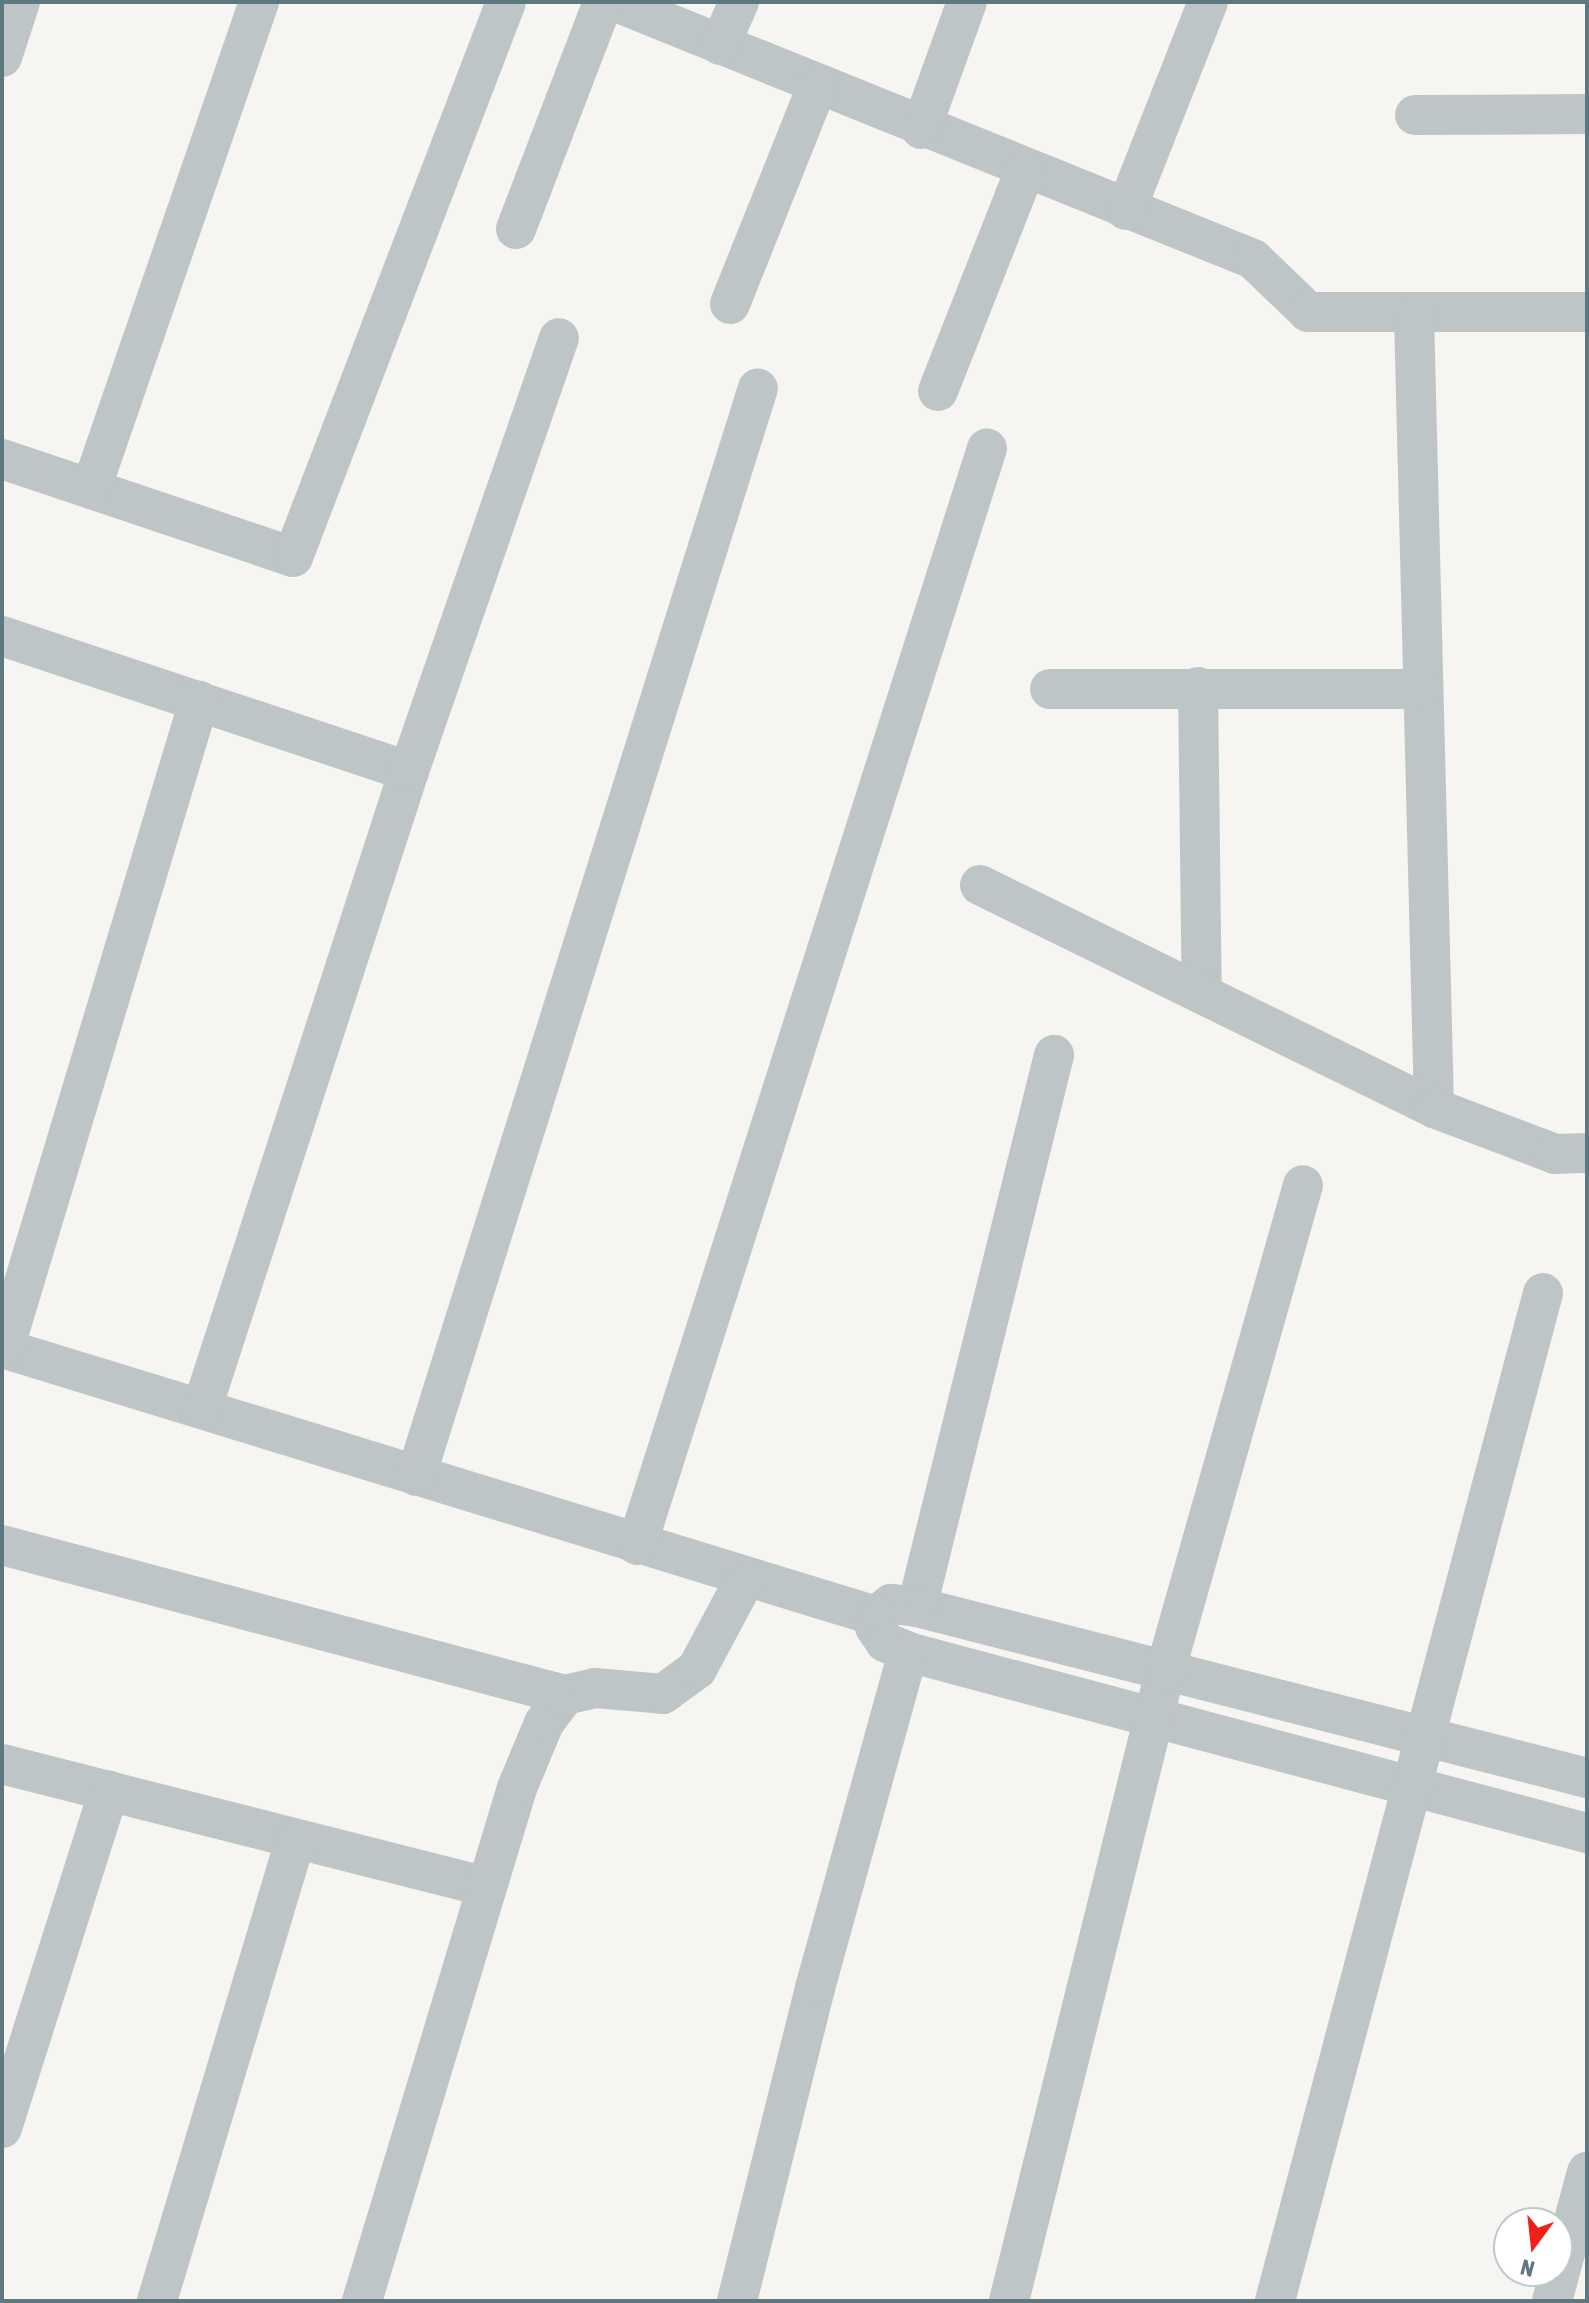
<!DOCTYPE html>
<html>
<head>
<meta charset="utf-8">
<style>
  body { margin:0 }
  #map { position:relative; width:1589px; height:2303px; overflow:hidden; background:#f6f5f2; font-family:"Asap Condensed",sans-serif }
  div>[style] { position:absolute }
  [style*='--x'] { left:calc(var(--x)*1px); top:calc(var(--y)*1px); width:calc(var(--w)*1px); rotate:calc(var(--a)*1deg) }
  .minor>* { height:40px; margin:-20px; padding:0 20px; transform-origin:20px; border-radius:20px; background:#bec5c7 }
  span { translate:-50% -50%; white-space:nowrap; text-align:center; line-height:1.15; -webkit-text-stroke:8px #fff; paint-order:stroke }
  .frame { position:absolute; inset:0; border:4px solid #5f7880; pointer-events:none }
  .north { position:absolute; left:1493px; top:2207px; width:80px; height:80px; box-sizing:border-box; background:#fff; border:2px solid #bfc9cc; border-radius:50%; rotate:195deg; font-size:22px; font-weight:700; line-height:32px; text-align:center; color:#5f7880 }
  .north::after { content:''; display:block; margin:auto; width:28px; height:36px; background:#f01f18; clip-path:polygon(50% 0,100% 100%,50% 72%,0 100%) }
</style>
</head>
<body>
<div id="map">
  <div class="minor">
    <i style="--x:616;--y:2;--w:687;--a:21.97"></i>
    <i style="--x:1253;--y:259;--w:76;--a:43.9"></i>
    <i style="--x:1308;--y:312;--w:279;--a:0"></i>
    <i style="--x:720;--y:45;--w:47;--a:-66.2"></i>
    <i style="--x:2;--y:57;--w:58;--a:-71.9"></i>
    <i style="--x:1415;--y:115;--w:172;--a:-0.3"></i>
    <i style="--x:921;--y:129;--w:135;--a:-70.1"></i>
    <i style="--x:1126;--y:210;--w:224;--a:-68.5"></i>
    <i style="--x:516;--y:229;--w:243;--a:-69"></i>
    <i style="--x:730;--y:304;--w:235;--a:-68.2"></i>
    <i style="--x:1414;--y:316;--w:792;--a:88.55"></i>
    <i style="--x:938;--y:391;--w:238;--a:-68.5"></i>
    <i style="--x:2;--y:459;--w:307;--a:18.6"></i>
    <i style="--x:293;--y:557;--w:594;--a:-69"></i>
    <i style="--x:91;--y:489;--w:515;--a:-70.97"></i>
    <i style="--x:2;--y:636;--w:429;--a:18.4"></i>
    <i style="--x:1198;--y:687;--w:307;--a:89.3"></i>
    <i style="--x:1050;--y:689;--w:371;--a:0"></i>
    <i style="--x:980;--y:885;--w:506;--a:26.16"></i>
    <i style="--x:1434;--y:1108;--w:129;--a:20.8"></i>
    <i style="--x:1555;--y:1154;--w:32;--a:-2"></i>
    <i style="--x:2;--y:1348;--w:914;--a:17.05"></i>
    <i style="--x:4;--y:1349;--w:677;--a:-73.25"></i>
    <i style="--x:202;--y:1408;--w:670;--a:-72"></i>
    <i style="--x:409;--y:771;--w:458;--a:-70.9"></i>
    <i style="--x:416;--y:1476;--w:1140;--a:-72.55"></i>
    <i style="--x:2;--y:1545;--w:583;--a:14.92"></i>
    <i style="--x:637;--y:1545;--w:1151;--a:-72.3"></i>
    <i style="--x:917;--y:1607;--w:569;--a:-76.06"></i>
    <i style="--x:2;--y:1764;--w:500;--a:14.23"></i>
    <i style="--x:1587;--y:1778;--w:691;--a:-165.68"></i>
    <i style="--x:917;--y:1607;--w:26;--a:-173"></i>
    <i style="--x:891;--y:1604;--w:19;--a:141"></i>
    <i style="--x:876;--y:1616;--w:11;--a:95"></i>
    <i style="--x:875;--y:1627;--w:18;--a:56"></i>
    <i style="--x:885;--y:1642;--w:25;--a:23"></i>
    <i style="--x:908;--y:1652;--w:703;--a:14.93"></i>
    <i style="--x:2;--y:2128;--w:354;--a:-72.4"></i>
    <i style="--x:157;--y:2301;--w:482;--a:-73.3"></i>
    <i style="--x:362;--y:2301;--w:536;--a:-73.19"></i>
    <i style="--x:517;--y:1788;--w:70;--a:-67.4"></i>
    <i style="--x:544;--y:1723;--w:35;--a:-53"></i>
    <i style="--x:565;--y:1695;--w:31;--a:-13"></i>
    <i style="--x:595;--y:1688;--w:68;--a:5"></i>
    <i style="--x:663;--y:1694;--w:42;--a:-36.3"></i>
    <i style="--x:697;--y:1669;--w:102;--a:-61.9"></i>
    <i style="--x:737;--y:2301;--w:323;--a:-76"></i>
    <i style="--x:815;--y:1988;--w:349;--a:-74.5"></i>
    <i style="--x:1009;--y:2301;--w:648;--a:-76.07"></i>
    <i style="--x:1165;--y:1672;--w:506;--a:-74.18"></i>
    <i style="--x:1275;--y:2301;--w:1043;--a:-75.11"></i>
    <i style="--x:1552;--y:2301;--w:134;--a:-74.8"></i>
  </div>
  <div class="frame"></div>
  <div class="north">N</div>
</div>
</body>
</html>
